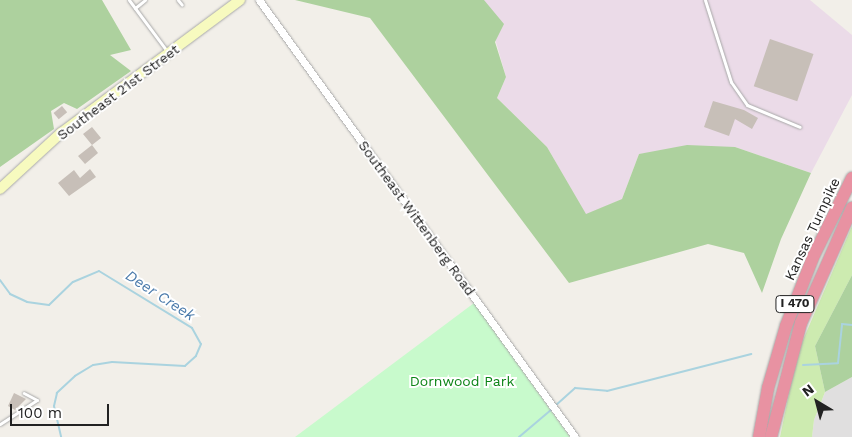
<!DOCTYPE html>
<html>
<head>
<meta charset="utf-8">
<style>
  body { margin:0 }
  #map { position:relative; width:852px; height:437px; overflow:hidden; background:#f2efe9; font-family:"Work Sans",sans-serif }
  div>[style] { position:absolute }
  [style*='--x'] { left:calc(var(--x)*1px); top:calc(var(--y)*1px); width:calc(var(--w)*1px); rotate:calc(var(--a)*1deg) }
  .residential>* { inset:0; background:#e0dfdf }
  .industrial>* { inset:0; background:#ebdbe8 }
  .grass>* { inset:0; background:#cdebb0 }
  .forest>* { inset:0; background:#add19e }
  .park>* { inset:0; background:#c8facc }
  .stream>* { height:2px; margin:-1px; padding:0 1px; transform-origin:1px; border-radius:1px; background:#aad3df }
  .building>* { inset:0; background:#c7bfb8; transform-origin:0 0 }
  .roads { filter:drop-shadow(0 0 1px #a9a9a9) drop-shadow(0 0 1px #a9a9a9) }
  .lane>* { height:3px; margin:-1.5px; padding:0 1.5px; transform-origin:1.5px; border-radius:1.5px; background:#fff }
  .street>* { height:7px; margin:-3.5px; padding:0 3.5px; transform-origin:3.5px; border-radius:3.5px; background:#fff }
  .secondary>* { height:10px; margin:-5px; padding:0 5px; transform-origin:5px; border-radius:5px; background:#f7fabf }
  .highway>* { height:12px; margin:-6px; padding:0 6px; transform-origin:6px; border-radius:6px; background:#e892a2 }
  span { translate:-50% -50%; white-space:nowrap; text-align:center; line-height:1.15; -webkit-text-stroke:4px #fff; paint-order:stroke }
  .shield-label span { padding:1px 4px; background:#fff; border:1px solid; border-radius:4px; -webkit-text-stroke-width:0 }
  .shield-label { font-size:12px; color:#222; font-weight:700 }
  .street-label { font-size:14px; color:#222 }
  .park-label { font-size:14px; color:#0c8416 }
  .water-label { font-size:15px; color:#4a7aab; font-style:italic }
  .north { position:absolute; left:792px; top:377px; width:50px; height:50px; -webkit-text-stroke:4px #fff; paint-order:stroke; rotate:323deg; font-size:14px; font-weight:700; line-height:20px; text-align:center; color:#222 }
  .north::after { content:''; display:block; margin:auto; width:18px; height:22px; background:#222; clip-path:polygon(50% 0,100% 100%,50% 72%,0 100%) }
  .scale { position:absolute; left:10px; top:404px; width:99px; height:22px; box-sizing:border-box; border:2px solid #222; border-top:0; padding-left:6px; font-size:15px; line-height:18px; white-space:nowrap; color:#222; -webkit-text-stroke:4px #fff; paint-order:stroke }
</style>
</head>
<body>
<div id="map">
  <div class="residential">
    <i style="clip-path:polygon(852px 377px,852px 437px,812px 437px,814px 420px,825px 392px)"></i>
  </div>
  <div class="industrial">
    <i style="clip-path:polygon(484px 0,810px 0,852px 35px,852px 95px,811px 173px,735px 147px,639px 154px,622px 199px,586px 215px,547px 147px,497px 98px,506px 77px)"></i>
  </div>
  <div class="grass">
    <i style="clip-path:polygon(852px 226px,852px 275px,815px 346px,825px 392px,814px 420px,812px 437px,780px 437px,797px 354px)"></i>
  </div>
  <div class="forest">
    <i style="clip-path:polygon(0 0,102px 0,131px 50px,110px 55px,131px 71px,77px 109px,64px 103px,51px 111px,54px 129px,0 167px)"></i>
    <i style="clip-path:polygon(295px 0,484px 0,504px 24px,495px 42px,506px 77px,497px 98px,547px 147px,586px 214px,622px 199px,639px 154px,687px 145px,735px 147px,811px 173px,781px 239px,762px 293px,744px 253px,708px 244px,569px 283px,370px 18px)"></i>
    <i style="clip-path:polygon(852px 275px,852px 377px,825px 392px,815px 346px)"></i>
  </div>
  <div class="park">
    <i style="clip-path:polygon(474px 303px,570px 437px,295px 437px)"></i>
  </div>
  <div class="stream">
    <i style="--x:0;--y:280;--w:17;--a:54"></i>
    <i style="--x:10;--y:294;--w:19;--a:25"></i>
    <i style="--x:27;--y:302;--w:22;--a:8"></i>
    <i style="--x:49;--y:305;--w:33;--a:-44"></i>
    <i style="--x:73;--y:282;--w:28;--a:-23"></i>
    <i style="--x:99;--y:271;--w:109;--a:31.5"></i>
    <i style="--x:192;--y:328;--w:18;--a:61"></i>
    <i style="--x:201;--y:344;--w:13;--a:113"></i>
    <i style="--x:196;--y:356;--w:15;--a:138"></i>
    <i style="--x:185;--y:366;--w:73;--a:-176.9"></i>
    <i style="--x:112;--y:362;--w:19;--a:171"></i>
    <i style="--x:93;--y:365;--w:21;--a:149"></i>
    <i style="--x:75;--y:376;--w:25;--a:137"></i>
    <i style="--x:57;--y:393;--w:13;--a:103"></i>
    <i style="--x:54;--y:406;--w:32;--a:77"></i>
    <i style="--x:803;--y:365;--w:35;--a:-3"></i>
    <i style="--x:838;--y:363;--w:39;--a:-84"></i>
    <i style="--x:842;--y:324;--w:10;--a:6"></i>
    <i style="--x:555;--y:406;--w:27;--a:-42"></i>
    <i style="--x:575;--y:388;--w:32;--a:5"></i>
    <i style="--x:607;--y:391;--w:149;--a:-14.4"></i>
    <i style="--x:519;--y:437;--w:43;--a:-40.3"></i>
  </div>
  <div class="building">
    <i style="left:770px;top:39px;width:46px;height:50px;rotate:19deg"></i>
    <i style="clip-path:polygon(713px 101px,744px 110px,758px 118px,752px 129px,735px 119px,729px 136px,704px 127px)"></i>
    <i style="left:62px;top:106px;width:8px;height:11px;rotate:50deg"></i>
    <i style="clip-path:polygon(92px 127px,101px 138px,92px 145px,98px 153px,85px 164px,78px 156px,92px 145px,83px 134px)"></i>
    <i style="clip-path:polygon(90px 169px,96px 177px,69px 196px,58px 183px,74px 170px,80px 178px)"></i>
    <i style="clip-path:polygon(14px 393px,26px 399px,15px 410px,8px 406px)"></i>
  </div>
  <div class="roads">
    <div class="lane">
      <i style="--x:129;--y:0;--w:64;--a:53.3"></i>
      <i style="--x:178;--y:0;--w:6;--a:51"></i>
      <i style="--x:705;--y:0;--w:86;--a:72.4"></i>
      <i style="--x:731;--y:82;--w:28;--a:55"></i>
      <i style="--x:747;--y:105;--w:57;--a:22.5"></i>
      <i style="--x:135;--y:8;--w:13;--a:-39"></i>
      <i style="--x:0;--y:424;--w:44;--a:-33"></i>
      <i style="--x:37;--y:400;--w:15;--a:-152"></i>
    </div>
    <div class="street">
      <i style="--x:259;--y:0;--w:539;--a:54.13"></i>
    </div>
    <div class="secondary">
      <i style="--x:0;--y:189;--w:83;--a:-42.6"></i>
      <i style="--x:61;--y:133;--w:223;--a:-36.6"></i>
    </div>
    <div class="highway">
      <i style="--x:759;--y:437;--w:50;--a:-79.6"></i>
      <i style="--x:768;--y:388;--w:65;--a:-73.8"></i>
      <i style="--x:786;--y:326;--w:76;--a:-68.5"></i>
      <i style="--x:814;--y:255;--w:86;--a:-63.7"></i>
      <i style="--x:771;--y:437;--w:118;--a:-75.3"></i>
      <i style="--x:801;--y:323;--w:126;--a:-66.1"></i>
    </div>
  </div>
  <div class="shield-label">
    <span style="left:795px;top:304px">I 470</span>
  </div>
  <div class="street-label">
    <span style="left:118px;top:92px;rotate:-37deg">Southeast 21st Street</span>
    <span style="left:417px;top:218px;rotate:54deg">Southeast Wittenberg Road</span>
    <span style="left:812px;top:229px;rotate:-65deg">Kansas Turnpike</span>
  </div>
  <div class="park-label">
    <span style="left:462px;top:381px">Dornwood Park</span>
  </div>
  <div class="water-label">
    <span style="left:160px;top:296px;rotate:33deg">Deer Creek</span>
  </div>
  <div class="north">N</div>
  <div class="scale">100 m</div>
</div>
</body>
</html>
